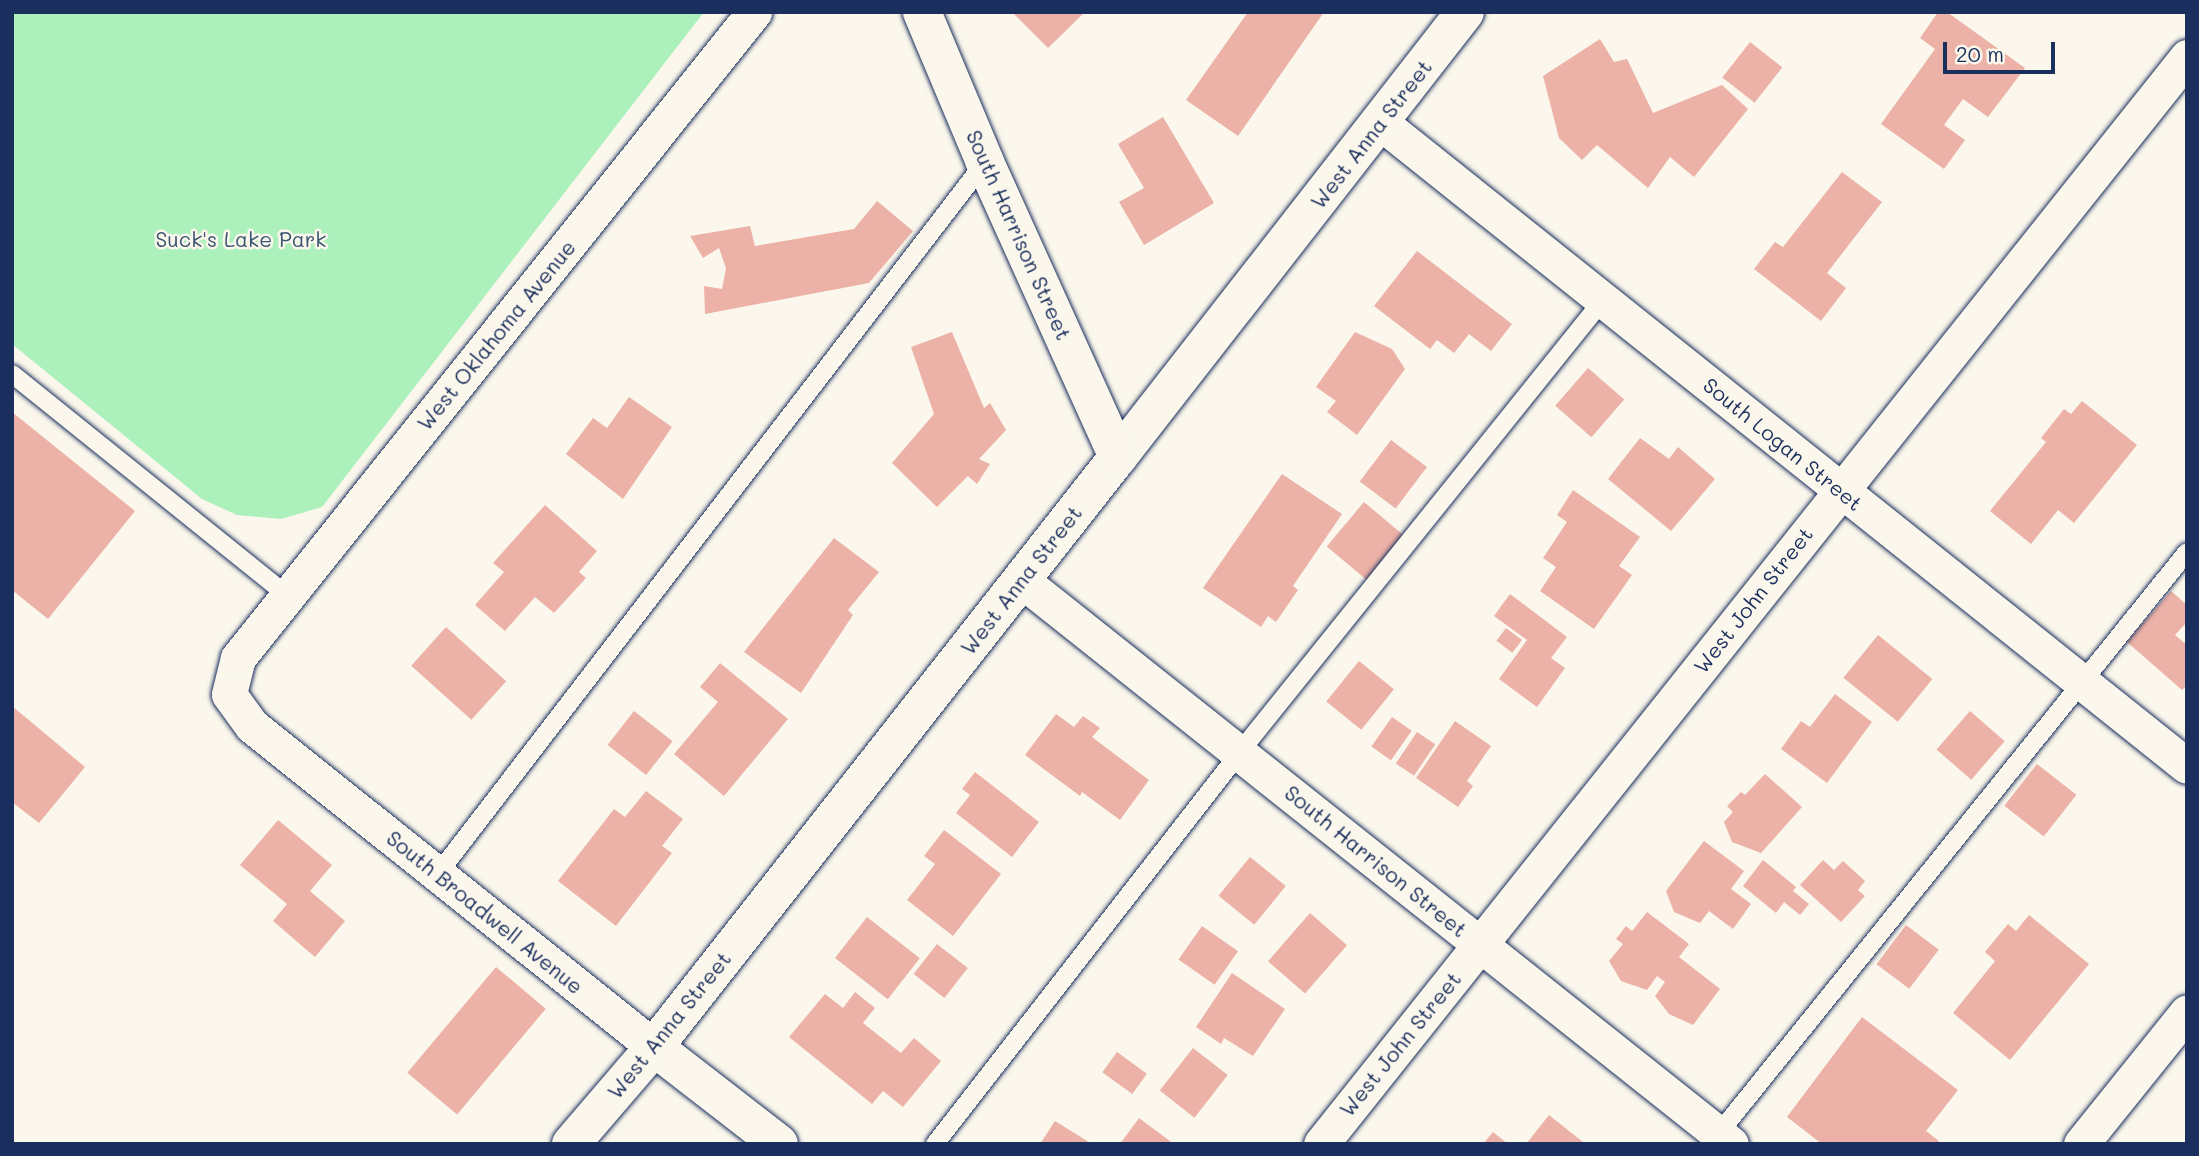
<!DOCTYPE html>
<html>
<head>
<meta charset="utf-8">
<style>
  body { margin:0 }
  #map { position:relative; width:2199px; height:1156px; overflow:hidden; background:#fbf7ec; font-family:Mali,sans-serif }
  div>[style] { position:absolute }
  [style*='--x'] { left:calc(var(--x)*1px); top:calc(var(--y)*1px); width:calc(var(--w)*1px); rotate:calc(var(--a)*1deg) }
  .green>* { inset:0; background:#acf0bb }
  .building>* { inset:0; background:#ecb2a7; transform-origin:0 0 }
  .roads { filter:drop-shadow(0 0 2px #1b2f5e) drop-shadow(0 0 2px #1b2f5e) }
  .service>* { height:18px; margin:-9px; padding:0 9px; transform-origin:9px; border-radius:9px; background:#fbf7ec }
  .minor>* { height:35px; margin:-17.5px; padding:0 17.5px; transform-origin:17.5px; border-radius:17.5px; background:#fbf7ec }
  .tertiary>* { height:38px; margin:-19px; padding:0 19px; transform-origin:19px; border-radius:19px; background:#fbf7ec }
  .secondary>* { height:38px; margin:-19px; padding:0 19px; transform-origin:19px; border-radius:19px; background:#fbf7ec }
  span { translate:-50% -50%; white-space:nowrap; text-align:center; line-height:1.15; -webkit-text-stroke:5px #fbf7ec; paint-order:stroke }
  .street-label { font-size:21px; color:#1b2f5e }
  .park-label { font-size:21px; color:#385671 }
  .frame { position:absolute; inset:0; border:14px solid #1b2f5e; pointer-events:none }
  .scale { position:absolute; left:1943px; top:42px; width:112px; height:32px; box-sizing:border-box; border:4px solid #1b2f5e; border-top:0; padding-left:9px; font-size:21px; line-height:24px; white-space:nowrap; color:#1b2f5e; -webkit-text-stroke:5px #fbf7ec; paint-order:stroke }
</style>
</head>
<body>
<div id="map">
  <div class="green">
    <i style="clip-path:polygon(12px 12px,704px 12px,322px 507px,281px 519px,237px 515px,202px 499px,12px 344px)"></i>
  </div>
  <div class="building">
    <i style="clip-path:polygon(1012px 12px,1085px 12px,1048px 48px)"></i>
    <i style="clip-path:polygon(1248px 12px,1324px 12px,1238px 136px,1186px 100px)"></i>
    <i style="clip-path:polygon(1938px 12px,1947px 12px,2025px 68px,1988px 117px,1963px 99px,1944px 125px,1965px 140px,1944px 169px,1881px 124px,1935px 49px,1920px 38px)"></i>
    <i style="clip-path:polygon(1600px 39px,1614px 62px,1627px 59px,1653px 113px,1722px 85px,1748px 109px,1694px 177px,1670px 157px,1648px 188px,1597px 145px,1582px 160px,1559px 138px,1543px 76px)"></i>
    <i style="left:1750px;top:42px;width:41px;height:45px;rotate:38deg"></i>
    <i style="clip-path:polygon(1163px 117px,1214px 203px,1144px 245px,1119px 202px,1144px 188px,1118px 144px)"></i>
    <i style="clip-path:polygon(1842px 172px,1882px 202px,1827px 273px,1846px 288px,1821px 321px,1754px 269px,1775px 242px,1783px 247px)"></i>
    <i style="clip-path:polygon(877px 201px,913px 231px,869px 283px,705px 314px,704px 286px,722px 289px,726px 268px,719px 248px,703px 258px,690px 236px,750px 226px,755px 246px,854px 229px)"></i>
    <i style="clip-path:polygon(1417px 251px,1512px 324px,1491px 351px,1469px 334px,1454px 353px,1437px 340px,1430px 349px,1374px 306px)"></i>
    <i style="clip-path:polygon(952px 332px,984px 408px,990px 403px,1006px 430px,979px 459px,990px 464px,977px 484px,968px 476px,937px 507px,892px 463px,934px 414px,911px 347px)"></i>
    <i style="clip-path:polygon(1355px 332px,1392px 349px,1405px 369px,1357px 435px,1327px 412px,1336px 401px,1316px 387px)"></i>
    <i style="left:1588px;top:368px;width:48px;height:50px;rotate:41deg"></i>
    <i style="clip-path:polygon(629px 397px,672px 427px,623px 499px,566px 454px,593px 418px,607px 428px)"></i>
    <i style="clip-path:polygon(2082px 401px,2137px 445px,2074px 523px,2058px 510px,2031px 544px,1990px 511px,2046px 442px,2041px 438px,2064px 409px,2071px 414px)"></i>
    <i style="clip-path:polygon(12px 412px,135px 511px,48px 619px,12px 590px)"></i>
    <i style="clip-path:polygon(1640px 438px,1669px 459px,1678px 447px,1715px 479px,1671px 531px,1608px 479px)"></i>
    <i style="left:1391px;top:440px;width:45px;height:52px;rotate:37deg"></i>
    <i style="clip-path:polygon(1282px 474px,1342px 514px,1293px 586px,1298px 590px,1276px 622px,1268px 616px,1261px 627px,1203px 588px)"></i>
    <i style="clip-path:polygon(1573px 490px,1640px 537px,1619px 566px,1632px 575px,1594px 629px,1540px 591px,1556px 567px,1543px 558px,1567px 522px,1557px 515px)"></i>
    <i style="left:1364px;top:502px;width:52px;height:58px;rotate:40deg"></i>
    <i style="clip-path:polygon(545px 505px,597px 551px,579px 572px,586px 578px,554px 613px,535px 597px,505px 631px,475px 605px,504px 572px,493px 563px)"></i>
    <i style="clip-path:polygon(834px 538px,879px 572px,848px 610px,853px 615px,801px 693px,744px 652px)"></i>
    <i style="clip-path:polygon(2171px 591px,2187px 605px,2187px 622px,2175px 635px,2187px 645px,2187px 685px,2182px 690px,2127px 642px)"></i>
    <i style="clip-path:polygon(1510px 594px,1567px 637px,1551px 658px,1565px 668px,1537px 707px,1499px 679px,1527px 640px,1494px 616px)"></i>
    <i style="left:446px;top:627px;width:81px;height:52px;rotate:42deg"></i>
    <i style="left:1506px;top:628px;width:20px;height:16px;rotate:37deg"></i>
    <i style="left:1878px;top:635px;width:70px;height:55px;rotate:39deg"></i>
    <i style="left:1359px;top:661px;width:45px;height:52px;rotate:39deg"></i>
    <i style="clip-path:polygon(720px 663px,788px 719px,724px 796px,674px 754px,718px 702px,700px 687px)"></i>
    <i style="clip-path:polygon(1835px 694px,1872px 722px,1827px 783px,1781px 749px,1801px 721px,1810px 727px)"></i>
    <i style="clip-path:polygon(12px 706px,85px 767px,39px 823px,12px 802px)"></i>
    <i style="left:634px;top:711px;width:49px;height:43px;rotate:38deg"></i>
    <i style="left:1970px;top:711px;width:46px;height:51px;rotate:41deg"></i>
    <i style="clip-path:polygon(1056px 714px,1074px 727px,1083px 716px,1100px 728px,1092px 737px,1149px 780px,1120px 820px,1082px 792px,1080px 796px,1025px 755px)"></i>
    <i style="left:1392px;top:717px;width:24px;height:36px;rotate:35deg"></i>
    <i style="clip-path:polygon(1455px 721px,1491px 746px,1467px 781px,1473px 786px,1458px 807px,1416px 778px)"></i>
    <i style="left:1417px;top:732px;width:22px;height:38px;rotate:34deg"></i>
    <i style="left:2037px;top:764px;width:50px;height:53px;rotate:38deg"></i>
    <i style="clip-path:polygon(975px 772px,1039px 822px,1012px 857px,956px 813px,970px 795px,962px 789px)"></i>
    <i style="clip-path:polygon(1765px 774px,1802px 807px,1761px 853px,1732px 842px,1724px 822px,1733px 812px,1727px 806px,1741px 792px,1745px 795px)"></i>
    <i style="clip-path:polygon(646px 791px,683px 819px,662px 846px,672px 853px,616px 926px,558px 881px,614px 809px,625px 817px)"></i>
    <i style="clip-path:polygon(278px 820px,332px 865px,310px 891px,345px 921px,315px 957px,273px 921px,287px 904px,240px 865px)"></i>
    <i style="clip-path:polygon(944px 830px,1001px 874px,953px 936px,907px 900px,935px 864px,924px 856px)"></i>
    <i style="clip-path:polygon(1704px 841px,1744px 871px,1731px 889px,1751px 904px,1733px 929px,1709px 911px,1700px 923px,1674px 912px,1666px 891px)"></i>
    <i style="left:1250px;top:857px;width:46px;height:50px;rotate:39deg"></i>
    <i style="clip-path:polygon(1763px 860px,1796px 887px,1793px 891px,1809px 904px,1800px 915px,1784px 902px,1776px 913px,1743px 886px)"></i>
    <i style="clip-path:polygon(1823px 860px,1834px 870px,1843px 861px,1865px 881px,1858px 890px,1865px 896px,1841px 922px,1800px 885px)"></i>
    <i style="clip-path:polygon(1647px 912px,1689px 944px,1679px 957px,1720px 989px,1693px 1025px,1669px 1014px,1655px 996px,1665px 982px,1657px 976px,1647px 990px,1621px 981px,1609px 961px,1623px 944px,1616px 939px,1626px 926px,1632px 931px)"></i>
    <i style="left:1310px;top:913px;width:49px;height:64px;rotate:41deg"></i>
    <i style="clip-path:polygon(2029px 915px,2089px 964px,2010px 1060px,1953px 1013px,1995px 961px,1985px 952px,2008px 924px,2016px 931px)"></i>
    <i style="left:867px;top:917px;width:67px;height:52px;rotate:38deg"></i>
    <i style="left:1906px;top:925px;width:41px;height:49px;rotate:37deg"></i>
    <i style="left:1202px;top:926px;width:44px;height:41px;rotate:35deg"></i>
    <i style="left:937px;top:944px;width:39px;height:38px;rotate:38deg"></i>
    <i style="left:496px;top:967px;width:65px;height:138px;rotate:40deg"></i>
    <i style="clip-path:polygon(1232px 973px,1285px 1009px,1253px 1056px,1224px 1038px,1221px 1044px,1196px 1027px)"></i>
    <i style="clip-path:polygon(855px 992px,875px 1008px,863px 1023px,901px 1053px,914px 1038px,941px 1061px,903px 1107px,883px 1091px,872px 1104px,789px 1037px,825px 994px,843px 1008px)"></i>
    <i style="clip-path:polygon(1862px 1017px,1958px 1090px,1926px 1131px,1939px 1141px,1936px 1144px,1822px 1144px,1787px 1117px)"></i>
    <i style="left:1193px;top:1048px;width:44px;height:54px;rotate:38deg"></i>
    <i style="left:1117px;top:1052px;width:37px;height:25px;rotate:36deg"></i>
    <i style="clip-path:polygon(1549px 1115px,1583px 1142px,1526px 1144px)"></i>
    <i style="clip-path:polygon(1139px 1118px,1174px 1144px,1120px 1144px)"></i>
    <i style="clip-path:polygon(1055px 1121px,1092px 1144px,1040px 1144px)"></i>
    <i style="clip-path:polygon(1493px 1132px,1508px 1144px,1483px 1144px)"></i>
  </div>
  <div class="roads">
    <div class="service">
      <i style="--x:12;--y:374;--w:354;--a:38.8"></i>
      <i style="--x:437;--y:875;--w:899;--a:-52.45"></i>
      <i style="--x:1715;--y:1138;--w:752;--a:-51.15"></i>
      <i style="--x:935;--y:1144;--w:495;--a:-52.1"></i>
      <i style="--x:1239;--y:753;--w:581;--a:-51.22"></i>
    </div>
    <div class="minor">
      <i style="--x:1380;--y:122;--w:1032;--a:38.59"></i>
      <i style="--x:1020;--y:579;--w:908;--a:38.47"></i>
      <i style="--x:654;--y:1047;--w:514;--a:-141.39"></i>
      <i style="--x:252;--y:726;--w:39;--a:-126"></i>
      <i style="--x:229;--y:694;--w:37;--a:-76"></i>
      <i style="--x:238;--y:658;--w:827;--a:-51.38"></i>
      <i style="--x:1321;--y:1144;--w:1390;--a:-51.46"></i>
      <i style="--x:2081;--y:1144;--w:169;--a:-51.2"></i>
    </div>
    <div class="tertiary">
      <i style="--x:1118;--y:457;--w:564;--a:-52.05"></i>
    </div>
    <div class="secondary">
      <i style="--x:654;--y:1047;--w:158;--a:37.8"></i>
      <i style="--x:571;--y:1144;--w:128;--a:-49.4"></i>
      <i style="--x:654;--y:1047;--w:751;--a:-51.82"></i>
      <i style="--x:1118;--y:457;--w:324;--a:-114.3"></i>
      <i style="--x:985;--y:162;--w:163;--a:-112.8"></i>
    </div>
  </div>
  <div class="street-label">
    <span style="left:1371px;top:134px;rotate:-52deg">West Anna Street</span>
    <span style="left:1019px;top:235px;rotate:66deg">South Harrison Street</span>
    <span style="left:496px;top:335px;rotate:-51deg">West Oklahoma Avenue</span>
    <span style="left:1783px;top:444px;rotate:39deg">South Logan Street</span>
    <span style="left:1021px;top:580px;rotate:-52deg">West Anna Street</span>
    <span style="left:1753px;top:600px;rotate:-52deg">West John Street</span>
    <span style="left:1376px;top:861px;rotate:39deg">South Harrison Street</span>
    <span style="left:485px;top:912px;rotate:39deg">South Broadwell Avenue</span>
    <span style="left:669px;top:1025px;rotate:-51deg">West Anna Street</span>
    <span style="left:1400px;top:1044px;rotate:-51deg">West John Street</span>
  </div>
  <div class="park-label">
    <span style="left:241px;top:239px">Suck's Lake Park</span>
  </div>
  <div class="frame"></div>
  <div class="scale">20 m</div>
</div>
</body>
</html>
